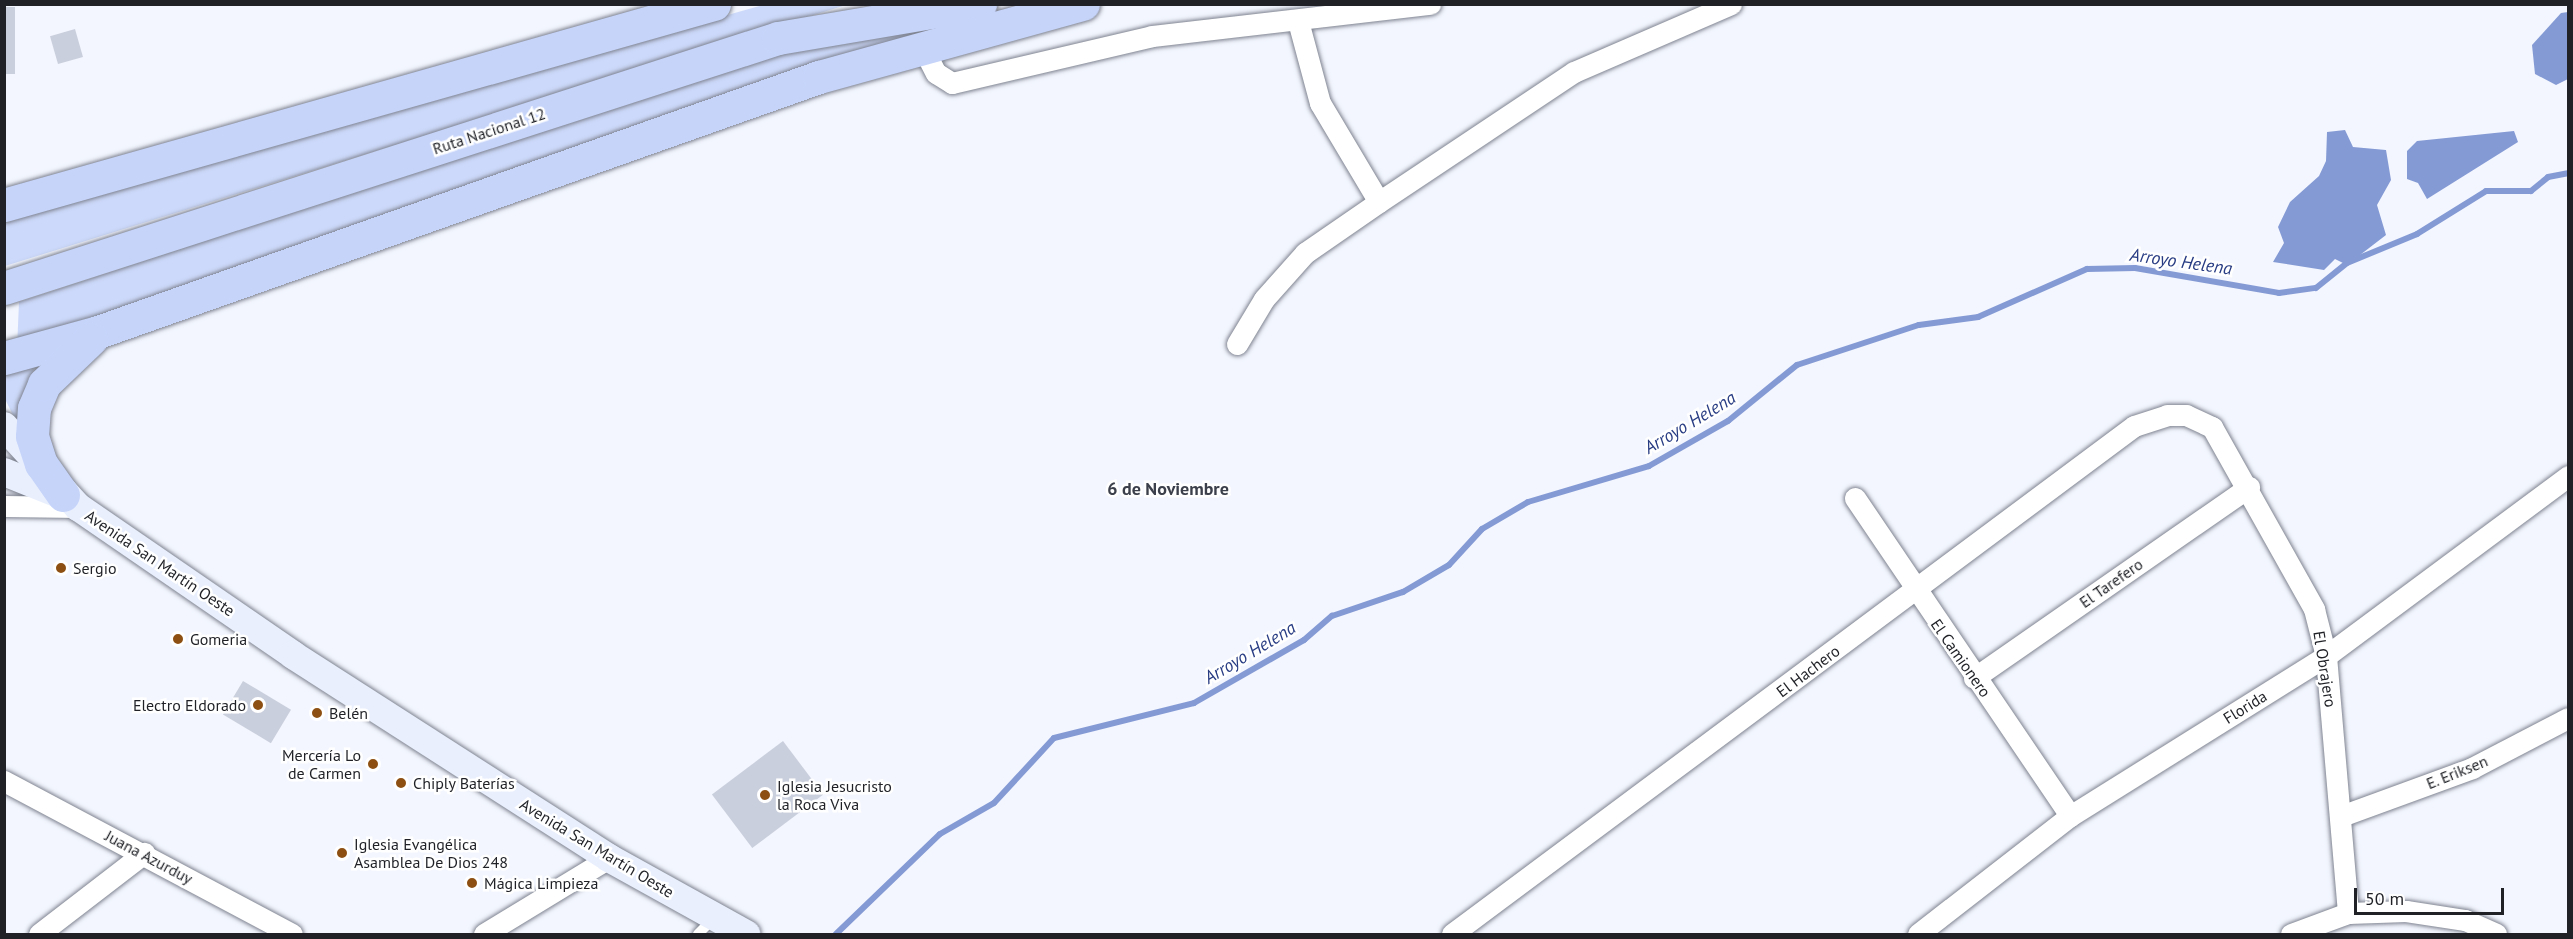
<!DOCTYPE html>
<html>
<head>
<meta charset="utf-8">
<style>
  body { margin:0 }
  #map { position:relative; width:2573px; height:939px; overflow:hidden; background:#f3f6fe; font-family:"PT Sans",sans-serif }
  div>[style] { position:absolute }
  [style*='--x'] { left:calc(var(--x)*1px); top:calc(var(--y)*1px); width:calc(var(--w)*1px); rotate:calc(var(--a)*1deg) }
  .green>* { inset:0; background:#cdd9fa }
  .water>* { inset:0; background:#849ad5 }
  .stream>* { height:6px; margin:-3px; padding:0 3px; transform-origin:3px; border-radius:3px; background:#849ad5 }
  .building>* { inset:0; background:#cacfdd; transform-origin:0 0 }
  .roads { filter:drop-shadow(0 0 2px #7e8390) drop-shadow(0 0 2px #7e8390) }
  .service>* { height:10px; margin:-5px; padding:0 5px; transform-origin:5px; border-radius:5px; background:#fff }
  .minor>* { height:21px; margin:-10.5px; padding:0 10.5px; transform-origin:10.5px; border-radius:10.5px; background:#fff }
  .secondary>* { height:28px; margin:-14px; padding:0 14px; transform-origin:14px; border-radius:14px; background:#e9effd }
  .trunk>* { height:33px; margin:-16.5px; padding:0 16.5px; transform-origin:16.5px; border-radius:16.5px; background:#c6d4fa }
  .dots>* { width:16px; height:16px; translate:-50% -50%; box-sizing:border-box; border:3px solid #fff; border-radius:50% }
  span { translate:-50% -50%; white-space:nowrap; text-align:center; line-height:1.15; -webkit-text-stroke:5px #fff; paint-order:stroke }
  .street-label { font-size:16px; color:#1f2126 }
  .poi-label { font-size:16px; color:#1f2126 }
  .left { translate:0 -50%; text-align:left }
  .right { translate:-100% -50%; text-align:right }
  .water-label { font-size:18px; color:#283c83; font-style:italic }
  .neighbourhood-label { font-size:18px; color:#3c404b; font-weight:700 }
  .frame { position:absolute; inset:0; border:6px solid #1f2126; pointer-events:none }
  .scale { position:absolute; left:2354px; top:888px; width:150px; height:27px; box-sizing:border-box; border:3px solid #1f2126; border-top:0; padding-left:8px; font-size:18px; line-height:21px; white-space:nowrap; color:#1f2126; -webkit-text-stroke:4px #fff; paint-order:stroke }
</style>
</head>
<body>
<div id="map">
  <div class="green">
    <i style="clip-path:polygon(763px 5px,846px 5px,5px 266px,4px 219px)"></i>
    <i style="clip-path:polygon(929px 23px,930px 32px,17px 349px,19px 302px,709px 75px,846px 35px)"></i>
    <i style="clip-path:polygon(35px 363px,19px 427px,5px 399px,4px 374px)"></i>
  </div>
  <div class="water">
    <i style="clip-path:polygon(2568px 12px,2568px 79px,2556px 85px,2535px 74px,2532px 45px,2561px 13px)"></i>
    <i style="clip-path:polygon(2345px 130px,2353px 147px,2386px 150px,2391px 180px,2377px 205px,2386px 235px,2347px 265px,2335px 259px,2324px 270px,2273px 262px,2284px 243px,2278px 227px,2290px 202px,2319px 176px,2326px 161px,2327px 132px)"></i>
    <i style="clip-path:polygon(2514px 131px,2518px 142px,2427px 199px,2418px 183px,2407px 179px,2407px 151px,2417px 141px)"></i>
  </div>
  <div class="stream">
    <i style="--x:836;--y:934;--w:144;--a:-43.9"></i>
    <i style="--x:940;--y:834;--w:62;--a:-29.9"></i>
    <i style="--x:994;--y:803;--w:88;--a:-47.3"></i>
    <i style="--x:1054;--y:738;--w:144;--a:-14"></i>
    <i style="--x:1194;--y:703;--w:127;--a:-29.8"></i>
    <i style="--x:1304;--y:640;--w:37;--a:-41"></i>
    <i style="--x:1332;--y:616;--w:75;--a:-18.7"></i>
    <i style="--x:1403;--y:592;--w:53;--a:-30.4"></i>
    <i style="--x:1449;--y:565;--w:49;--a:-47.5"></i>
    <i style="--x:1482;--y:529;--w:53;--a:-30.4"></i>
    <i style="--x:1528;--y:502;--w:126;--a:-16.6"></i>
    <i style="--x:1649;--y:466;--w:91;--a:-29.7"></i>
    <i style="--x:1728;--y:421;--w:89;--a:-39.1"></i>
    <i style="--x:1797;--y:365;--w:128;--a:-18.2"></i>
    <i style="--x:1919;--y:325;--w:60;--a:-7.7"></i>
    <i style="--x:1978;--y:317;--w:119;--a:-23.8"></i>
    <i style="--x:2087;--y:269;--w:48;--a:-1.2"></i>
    <i style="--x:2135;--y:268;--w:146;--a:9.8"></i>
    <i style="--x:2279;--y:293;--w:37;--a:-8"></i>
    <i style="--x:2316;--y:288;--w:40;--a:-39"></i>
    <i style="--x:2347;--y:263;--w:76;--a:-22.5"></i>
    <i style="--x:2417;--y:234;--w:81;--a:-31.9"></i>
    <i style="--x:2486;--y:191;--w:45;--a:0"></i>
    <i style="--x:2531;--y:191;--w:22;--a:-39"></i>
    <i style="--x:2548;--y:177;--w:20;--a:-11"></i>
  </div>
  <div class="building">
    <i style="left:4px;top:7px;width:11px;height:67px"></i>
    <i style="left:75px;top:29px;width:29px;height:26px;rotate:74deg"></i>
    <i style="left:243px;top:681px;width:56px;height:39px;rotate:31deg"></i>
    <i style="left:783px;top:741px;width:67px;height:89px;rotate:53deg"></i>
  </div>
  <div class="roads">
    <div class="service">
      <i style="--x:698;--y:934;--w:23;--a:-45"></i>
    </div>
    <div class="minor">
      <i style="--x:1298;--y:21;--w:85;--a:75"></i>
      <i style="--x:1320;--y:103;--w:115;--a:59.2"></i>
      <i style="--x:923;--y:48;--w:28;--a:63"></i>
      <i style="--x:936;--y:73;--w:19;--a:32"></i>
      <i style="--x:952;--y:83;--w:205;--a:-13.2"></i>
      <i style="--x:1152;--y:36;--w:280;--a:-6.6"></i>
      <i style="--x:1237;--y:344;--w:52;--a:-59"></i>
      <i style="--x:1264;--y:299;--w:62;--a:-48.3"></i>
      <i style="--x:1305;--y:253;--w:90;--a:-34.6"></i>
      <i style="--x:1379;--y:202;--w:234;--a:-33.7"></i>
      <i style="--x:1574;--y:72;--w:171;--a:-23.4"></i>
      <i style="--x:1855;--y:498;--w:384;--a:55.9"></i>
      <i style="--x:4;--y:506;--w:74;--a:0.8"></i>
      <i style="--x:1974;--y:678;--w:335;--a:-34.8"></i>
      <i style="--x:4;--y:781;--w:326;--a:28"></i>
      <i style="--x:2341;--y:816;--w:140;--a:-20.1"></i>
      <i style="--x:2472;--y:768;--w:108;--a:-27.5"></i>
      <i style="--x:39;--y:934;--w:133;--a:-37.6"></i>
      <i style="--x:484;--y:934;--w:146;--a:-31.3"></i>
      <i style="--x:1452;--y:934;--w:850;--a:-36.68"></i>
      <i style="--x:2134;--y:426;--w:35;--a:-18"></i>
      <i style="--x:2167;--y:415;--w:19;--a:0"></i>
      <i style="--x:2186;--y:415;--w:29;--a:25"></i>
      <i style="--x:2212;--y:427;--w:209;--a:60.7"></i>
      <i style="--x:2314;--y:609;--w:49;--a:75.7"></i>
      <i style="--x:2326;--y:656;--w:258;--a:85.1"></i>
      <i style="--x:1918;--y:934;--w:192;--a:-37.8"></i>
      <i style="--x:2070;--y:816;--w:302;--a:-32"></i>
      <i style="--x:2326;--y:656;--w:302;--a:-36.6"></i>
      <i style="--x:2291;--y:934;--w:61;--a:-20.2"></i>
      <i style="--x:2348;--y:913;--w:58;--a:-2"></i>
      <i style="--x:2406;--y:911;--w:60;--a:8.7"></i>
      <i style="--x:2465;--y:920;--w:34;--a:24"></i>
    </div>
    <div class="secondary">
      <i style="--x:4;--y:426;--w:110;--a:47.6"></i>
      <i style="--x:78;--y:507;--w:261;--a:34.5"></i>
      <i style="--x:293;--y:655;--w:376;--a:32.7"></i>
      <i style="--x:609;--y:858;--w:157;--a:29"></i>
      <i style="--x:4;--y:472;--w:59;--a:21.8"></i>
    </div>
    <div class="trunk">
      <i style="--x:4;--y:205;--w:738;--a:-15.81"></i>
      <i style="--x:4;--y:288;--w:813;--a:-17.9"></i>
      <i style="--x:778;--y:38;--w:205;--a:-9.6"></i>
      <i style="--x:4;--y:358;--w:98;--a:-15.5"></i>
      <i style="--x:98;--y:332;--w:765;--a:-19.48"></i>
      <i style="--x:819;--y:77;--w:274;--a:-15.5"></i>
      <i style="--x:63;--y:495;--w:38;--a:-125"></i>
      <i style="--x:41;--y:464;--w:29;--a:-108"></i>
      <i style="--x:32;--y:436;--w:28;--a:-86"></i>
      <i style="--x:34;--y:408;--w:26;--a:-67"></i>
      <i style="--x:44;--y:384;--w:65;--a:-43.8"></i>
    </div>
  </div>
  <div class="dots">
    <i style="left:61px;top:568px;background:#8d4f12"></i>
    <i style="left:178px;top:639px;background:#8d4f12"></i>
    <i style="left:258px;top:705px;background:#8d4f12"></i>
    <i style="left:317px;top:713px;background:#8d4f12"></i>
    <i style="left:373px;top:764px;background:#8d4f12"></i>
    <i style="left:401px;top:783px;background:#8d4f12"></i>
    <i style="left:765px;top:795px;background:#8d4f12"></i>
    <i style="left:342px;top:853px;background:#8d4f12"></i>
    <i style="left:472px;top:883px;background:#8d4f12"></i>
  </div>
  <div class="street-label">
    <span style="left:489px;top:131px;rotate:-18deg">Ruta Nacional 12</span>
    <span style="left:160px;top:563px;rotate:34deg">Avenida San Martín Oeste</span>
    <span style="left:2111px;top:583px;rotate:-35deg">El Tarefero</span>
    <span style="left:1961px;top:658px;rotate:55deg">El Camionero</span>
    <span style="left:2325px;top:669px;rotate:81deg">El Obrajero</span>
    <span style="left:1808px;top:671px;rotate:-37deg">El Hachero</span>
    <span style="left:2245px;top:707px;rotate:-32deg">Florida</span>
    <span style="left:2457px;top:772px;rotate:-22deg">E. Eriksen</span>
    <span style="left:597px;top:848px;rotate:31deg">Avenida San Martín Oeste</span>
    <span style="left:149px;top:857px;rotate:28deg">Juana Azurduy</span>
  </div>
  <div class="poi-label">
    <span class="left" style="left:73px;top:568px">Sergio</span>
    <span class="left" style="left:190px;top:639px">Gomeria</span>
    <span class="right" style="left:246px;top:705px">Electro Eldorado</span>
    <span class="left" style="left:329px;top:713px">Belén</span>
    <span class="right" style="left:361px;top:764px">Mercería Lo<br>de Carmen</span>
    <span class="left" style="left:413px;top:783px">Chiply Baterías</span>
    <span class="left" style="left:777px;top:795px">Iglesia Jesucristo<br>la Roca Viva</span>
    <span class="left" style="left:354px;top:853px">Iglesia Evangélica<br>Asamblea De Dios 248</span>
    <span class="left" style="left:484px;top:883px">Mágica Limpieza</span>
  </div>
  <div class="water-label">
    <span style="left:2181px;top:262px;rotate:8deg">Arroyo Helena</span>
    <span style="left:1690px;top:423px;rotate:-31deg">Arroyo Helena</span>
    <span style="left:1250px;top:653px;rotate:-31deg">Arroyo Helena</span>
  </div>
  <div class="neighbourhood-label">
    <span style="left:1168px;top:489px">6 de Noviembre</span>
  </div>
  <div class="frame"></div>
  <div class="scale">50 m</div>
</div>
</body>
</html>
